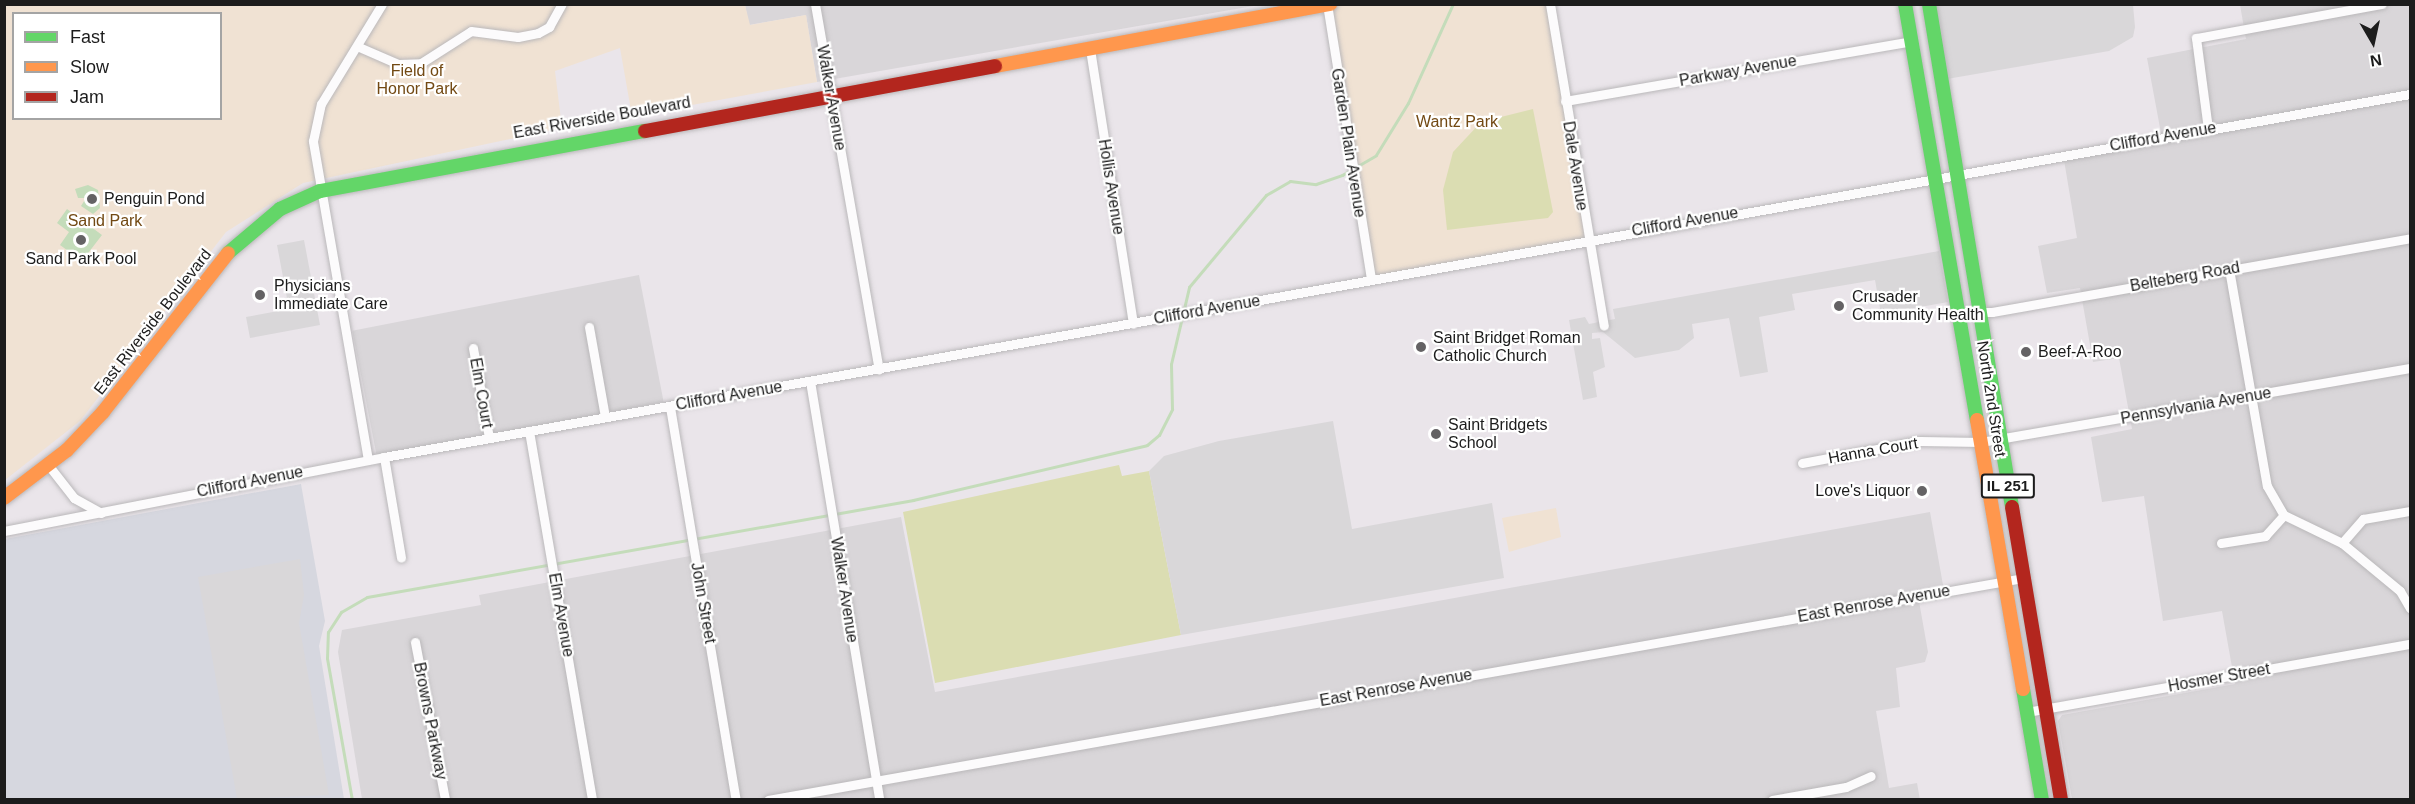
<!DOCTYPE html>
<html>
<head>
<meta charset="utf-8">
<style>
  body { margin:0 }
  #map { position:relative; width:2415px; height:804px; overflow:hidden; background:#eae5ea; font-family:Arial,sans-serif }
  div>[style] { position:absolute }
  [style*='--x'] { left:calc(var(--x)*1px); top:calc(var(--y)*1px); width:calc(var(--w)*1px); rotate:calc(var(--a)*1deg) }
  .residential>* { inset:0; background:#d9d6d9; transform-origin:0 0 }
  .industrial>* { inset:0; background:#d6d7df }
  .park>* { inset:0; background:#f0e2d3 }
  .pitch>* { inset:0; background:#dbddb2 }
  .parking>* { inset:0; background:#d9d7d9 }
  .water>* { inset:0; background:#c4dcba }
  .stream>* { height:3px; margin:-1.5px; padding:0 1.5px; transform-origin:1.5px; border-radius:1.5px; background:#c4dcba }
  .roads { filter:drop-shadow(0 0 2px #bab8ba) drop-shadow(0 0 2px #bab8ba) }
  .street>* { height:9px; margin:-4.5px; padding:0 4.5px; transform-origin:4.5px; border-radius:4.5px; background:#fcfbfc }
  .fast>* { height:14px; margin:-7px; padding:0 7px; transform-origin:7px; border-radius:7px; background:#63d668 }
  .slow>* { height:14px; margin:-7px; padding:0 7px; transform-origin:7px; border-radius:7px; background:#ff974d }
  .jam>* { height:14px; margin:-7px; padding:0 7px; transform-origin:7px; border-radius:7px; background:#b3261e }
  .dots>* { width:16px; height:16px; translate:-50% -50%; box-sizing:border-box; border:3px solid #fff; border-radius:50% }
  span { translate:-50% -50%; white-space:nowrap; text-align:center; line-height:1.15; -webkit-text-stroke:4.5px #fff; paint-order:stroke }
  .shield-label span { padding:2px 4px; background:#fff; border:2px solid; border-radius:4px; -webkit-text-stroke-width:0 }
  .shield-label { font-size:15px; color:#1c1c1c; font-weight:700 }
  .park-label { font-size:16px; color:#724913 }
  .street-label { font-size:16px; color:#1c1c1c }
  .poi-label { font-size:16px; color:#1c1c1c }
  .left { translate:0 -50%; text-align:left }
  .right { translate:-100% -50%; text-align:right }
  .frame { position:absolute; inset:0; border:6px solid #1c1c1c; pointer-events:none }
  .legend { position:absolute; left:12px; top:12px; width:210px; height:108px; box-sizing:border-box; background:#fff; border:2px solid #a4a4a4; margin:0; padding:8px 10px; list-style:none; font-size:18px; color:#1c1c1c }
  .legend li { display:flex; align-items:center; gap:12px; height:30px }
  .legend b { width:30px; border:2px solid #a4a4a4 }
  .north { position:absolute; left:2343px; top:12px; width:60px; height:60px; -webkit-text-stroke:4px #fff; paint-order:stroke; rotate:171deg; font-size:16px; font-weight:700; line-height:24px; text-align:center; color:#1c1c1c }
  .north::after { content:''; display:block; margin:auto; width:21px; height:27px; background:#1c1c1c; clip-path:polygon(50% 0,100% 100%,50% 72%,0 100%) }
</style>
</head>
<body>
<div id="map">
  <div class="residential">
    <i style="clip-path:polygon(745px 5px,1259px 5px,817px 82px,806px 15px,749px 25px)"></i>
    <i style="clip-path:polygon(2240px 5px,2410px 5px,2410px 799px,2072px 799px,2058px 721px,2062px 715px,2235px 684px,2222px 611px,2163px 621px,2144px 496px,2102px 502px,2091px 437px,2132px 429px,2119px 358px,2093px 362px,2080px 288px,2047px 293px,2038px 246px,2077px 238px,2064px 160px,2163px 144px,2147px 58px,2246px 39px)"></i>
    <i style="left:639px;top:275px;width:129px;height:292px;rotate:79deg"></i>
    <i style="clip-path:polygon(1930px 512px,1943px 585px,1917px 590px,1928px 652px,1925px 662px,1896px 668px,1900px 707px,1876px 711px,1889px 788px,1917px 783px,1920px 800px,362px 799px,338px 652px,342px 630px,481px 605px,479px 595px,901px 517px,935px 692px)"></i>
  </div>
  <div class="industrial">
    <i style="clip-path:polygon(301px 484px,325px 621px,319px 646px,344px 799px,5px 800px,5px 539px)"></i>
  </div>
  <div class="park">
    <i style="clip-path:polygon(1330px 4px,1550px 5px,1586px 239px,1371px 280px)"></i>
    <i style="clip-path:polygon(evenodd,4px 5px,745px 5px,750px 25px,806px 15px,817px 82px,632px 116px,620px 48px,555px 71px,562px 128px,303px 183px,226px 232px,80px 421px,5px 480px,4px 5px,14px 14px,220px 14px,220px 118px,14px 118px,14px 14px)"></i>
    <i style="clip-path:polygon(1556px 508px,1561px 537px,1509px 552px,1502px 518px)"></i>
  </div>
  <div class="pitch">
    <i style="clip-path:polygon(1533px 109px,1553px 212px,1548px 218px,1447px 230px,1443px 190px,1453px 152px,1481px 122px)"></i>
    <i style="clip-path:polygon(1119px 465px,1122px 476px,1149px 471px,1181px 635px,935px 683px,903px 512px)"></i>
  </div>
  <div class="parking">
    <i style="clip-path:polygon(1929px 5px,2133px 5px,2135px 27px,2133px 37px,2109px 51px,1941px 80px)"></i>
    <i style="clip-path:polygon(304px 240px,320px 325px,250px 338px,246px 317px,289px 309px,277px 245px)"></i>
    <i style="clip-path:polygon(1939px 251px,1948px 302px,1881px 314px,1875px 280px,1792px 294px,1795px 310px,1759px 317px,1768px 372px,1740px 377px,1729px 318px,1692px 324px,1694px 338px,1679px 350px,1635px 358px,1603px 332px,1592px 333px,1592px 339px,1600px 338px,1605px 367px,1593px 372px,1597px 397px,1583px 400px,1569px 320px,1585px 317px,1589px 324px,1615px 319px,1613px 309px)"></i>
    <i style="clip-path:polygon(1333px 421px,1352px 529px,1492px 503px,1504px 578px,1181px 635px,1149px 471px,1164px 456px,1219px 441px)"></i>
    <i style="clip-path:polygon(300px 559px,304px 595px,299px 623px,329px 795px,237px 799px,198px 577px)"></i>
  </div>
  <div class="water">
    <i style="clip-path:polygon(88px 185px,98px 190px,100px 208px,93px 214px,81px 206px,86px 198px,78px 198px,75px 189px)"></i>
    <i style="clip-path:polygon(67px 209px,102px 235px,82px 261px,60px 245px,69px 232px,57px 223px)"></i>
  </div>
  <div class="stream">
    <i style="--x:352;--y:800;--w:144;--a:-100"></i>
    <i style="--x:327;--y:658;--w:26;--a:-88"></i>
    <i style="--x:328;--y:632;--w:24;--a:-57"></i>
    <i style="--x:341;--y:612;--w:30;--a:-30"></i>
    <i style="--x:367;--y:597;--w:555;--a:-10.07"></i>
    <i style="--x:913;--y:500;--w:240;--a:-13.2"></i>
    <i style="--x:1147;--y:445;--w:16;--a:-40"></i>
    <i style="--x:1159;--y:435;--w:29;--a:-63"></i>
    <i style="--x:1172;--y:409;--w:45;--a:-91.3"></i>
    <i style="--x:1171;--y:364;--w:79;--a:-76.8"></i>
    <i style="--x:1189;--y:287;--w:120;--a:-50.1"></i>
    <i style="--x:1266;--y:195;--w:28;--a:-30"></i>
    <i style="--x:1290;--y:181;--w:26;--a:7"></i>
    <i style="--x:1316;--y:184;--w:28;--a:-19"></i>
    <i style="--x:1342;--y:175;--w:39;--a:-30"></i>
    <i style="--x:1376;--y:155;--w:61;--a:-58.4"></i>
    <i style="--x:1408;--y:103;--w:109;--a:-65.6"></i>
  </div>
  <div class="roads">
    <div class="street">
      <i style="--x:815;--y:4;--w:371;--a:80.1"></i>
      <i style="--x:1327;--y:4;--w:279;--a:80.9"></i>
      <i style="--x:1550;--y:4;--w:326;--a:80.5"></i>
      <i style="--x:359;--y:47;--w:43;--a:23.6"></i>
      <i style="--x:398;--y:64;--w:23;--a:-2"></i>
      <i style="--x:421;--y:63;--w:59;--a:-32.6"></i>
      <i style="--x:471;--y:31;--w:47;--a:7.3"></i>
      <i style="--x:518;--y:37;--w:20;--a:-11"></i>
      <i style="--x:538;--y:33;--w:13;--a:-29"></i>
      <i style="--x:549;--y:27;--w:26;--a:-61"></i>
      <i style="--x:1090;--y:49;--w:278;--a:81.1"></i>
      <i style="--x:1565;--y:101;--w:351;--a:-9.8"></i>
      <i style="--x:2208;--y:129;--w:92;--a:-97.5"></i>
      <i style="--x:2196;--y:38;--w:189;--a:-10.4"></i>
      <i style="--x:2229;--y:269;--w:220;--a:80.1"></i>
      <i style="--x:2267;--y:486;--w:34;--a:60"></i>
      <i style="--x:1959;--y:312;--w:33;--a:0"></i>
      <i style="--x:1992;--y:312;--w:424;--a:-10"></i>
      <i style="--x:589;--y:327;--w:91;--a:79.9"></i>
      <i style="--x:473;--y:348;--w:91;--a:79.9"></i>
      <i style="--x:810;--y:381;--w:425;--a:80.6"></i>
      <i style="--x:670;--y:407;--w:399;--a:80.5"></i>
      <i style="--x:529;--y:431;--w:374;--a:80.3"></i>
      <i style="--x:384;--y:457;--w:102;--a:80.4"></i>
      <i style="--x:368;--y:460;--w:324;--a:-99.8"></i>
      <i style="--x:313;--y:141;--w:38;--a:-78"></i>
      <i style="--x:321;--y:104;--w:117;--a:-58.6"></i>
      <i style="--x:1802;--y:463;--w:120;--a:-10.6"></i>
      <i style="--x:1920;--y:441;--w:61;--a:0.9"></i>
      <i style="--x:1981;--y:442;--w:435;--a:-9.8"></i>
      <i style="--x:49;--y:466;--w:41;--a:52"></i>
      <i style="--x:74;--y:498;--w:31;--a:29"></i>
      <i style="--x:4;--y:531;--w:387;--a:-11"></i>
      <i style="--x:384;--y:457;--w:2058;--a:-10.16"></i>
      <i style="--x:2221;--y:543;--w:45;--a:-9"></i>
      <i style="--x:2265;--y:536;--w:28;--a:-48"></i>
      <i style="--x:2284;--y:515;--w:64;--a:25.8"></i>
      <i style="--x:2342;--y:543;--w:32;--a:-49"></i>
      <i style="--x:2363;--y:519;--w:48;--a:-9.7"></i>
      <i style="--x:2342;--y:543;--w:75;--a:39.6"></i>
      <i style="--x:2400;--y:591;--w:20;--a:60"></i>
      <i style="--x:415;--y:642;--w:161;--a:79.2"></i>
      <i style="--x:2027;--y:712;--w:389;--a:-10.1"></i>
      <i style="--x:768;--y:800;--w:1274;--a:-10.03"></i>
      <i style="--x:1772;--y:800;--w:75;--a:-10"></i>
      <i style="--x:1846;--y:787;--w:27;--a:-24"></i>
    </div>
    <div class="fast">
      <i style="--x:1905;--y:4;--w:422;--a:80.2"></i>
      <i style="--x:1929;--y:4;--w:510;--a:80.63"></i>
      <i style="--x:228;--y:253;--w:68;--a:-40.2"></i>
      <i style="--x:280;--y:209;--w:44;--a:-24.2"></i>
      <i style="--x:320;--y:191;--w:330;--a:-10.5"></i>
      <i style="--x:2023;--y:689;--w:113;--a:80.3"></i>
    </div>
    <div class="slow">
      <i style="--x:995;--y:66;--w:341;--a:-10.5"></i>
      <i style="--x:1977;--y:420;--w:273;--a:80.3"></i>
      <i style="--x:4;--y:498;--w:79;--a:-37.3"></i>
      <i style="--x:67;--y:450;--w:52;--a:-46.5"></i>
      <i style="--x:103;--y:412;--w:202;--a:-51.8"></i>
    </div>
    <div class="jam">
      <i style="--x:645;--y:131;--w:356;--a:-10.5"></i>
      <i style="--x:2012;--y:507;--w:297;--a:80.5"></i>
    </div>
  </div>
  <div class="dots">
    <i style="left:92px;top:199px;background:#646264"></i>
    <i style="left:81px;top:240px;background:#646264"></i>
    <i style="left:260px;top:295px;background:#646264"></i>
    <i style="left:1839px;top:306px;background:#646264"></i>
    <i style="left:1421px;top:347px;background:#646264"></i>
    <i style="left:2026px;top:352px;background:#646264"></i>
    <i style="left:1436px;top:434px;background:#646264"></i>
    <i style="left:1922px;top:491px;background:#646264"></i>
  </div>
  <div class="shield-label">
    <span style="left:2008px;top:486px">IL 251</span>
  </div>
  <div class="park-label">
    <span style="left:417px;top:80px">Field of<br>Honor Park</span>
    <span style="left:1457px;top:122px">Wantz Park</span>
    <span style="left:105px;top:221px">Sand Park</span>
  </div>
  <div class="street-label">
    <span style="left:1738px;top:71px;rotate:-10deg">Parkway Avenue</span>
    <span style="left:831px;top:98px;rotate:80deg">Walker Avenue</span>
    <span style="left:602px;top:118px;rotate:-10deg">East Riverside Boulevard</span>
    <span style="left:2163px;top:137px;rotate:-10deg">Clifford Avenue</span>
    <span style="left:1348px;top:143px;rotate:81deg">Garden Plain Avenue</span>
    <span style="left:1575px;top:166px;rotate:81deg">Dale Avenue</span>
    <span style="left:1111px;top:187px;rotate:81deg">Hollis Avenue</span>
    <span style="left:1685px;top:222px;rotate:-10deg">Clifford Avenue</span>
    <span style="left:2185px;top:277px;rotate:-10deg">Belteberg Road</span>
    <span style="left:1207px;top:310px;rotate:-10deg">Clifford Avenue</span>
    <span style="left:153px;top:322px;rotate:-52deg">East Riverside Boulevard</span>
    <span style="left:481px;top:393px;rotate:80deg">Elm Court</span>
    <span style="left:729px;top:396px;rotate:-10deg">Clifford Avenue</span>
    <span style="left:1991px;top:399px;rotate:81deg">North 2nd Street</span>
    <span style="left:2196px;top:406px;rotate:-10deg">Pennsylvania Avenue</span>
    <span style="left:1873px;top:451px;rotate:-10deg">Hanna Court</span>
    <span style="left:250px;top:482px;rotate:-11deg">Clifford Avenue</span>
    <span style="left:844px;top:590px;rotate:81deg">Walker Avenue</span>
    <span style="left:703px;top:603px;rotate:80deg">John Street</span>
    <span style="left:1874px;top:604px;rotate:-10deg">East Renrose Avenue</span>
    <span style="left:561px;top:615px;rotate:80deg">Elm Avenue</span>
    <span style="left:2219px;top:678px;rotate:-10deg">Hosmer Street</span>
    <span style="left:1396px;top:688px;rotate:-10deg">East Renrose Avenue</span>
    <span style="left:430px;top:721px;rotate:79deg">Browns Parkway</span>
  </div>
  <div class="poi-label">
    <span class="left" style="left:104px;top:199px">Penguin Pond</span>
    <span style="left:81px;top:259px">Sand Park Pool</span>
    <span class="left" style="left:274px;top:295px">Physicians<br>Immediate Care</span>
    <span class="left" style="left:1852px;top:306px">Crusader<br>Community Health</span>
    <span class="left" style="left:1433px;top:347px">Saint Bridget Roman<br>Catholic Church</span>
    <span class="left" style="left:2038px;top:352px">Beef-A-Roo</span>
    <span class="left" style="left:1448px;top:434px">Saint Bridgets<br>School</span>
    <span class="right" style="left:1910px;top:491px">Love's Liquor</span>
  </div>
  <div class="frame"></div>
  <ul class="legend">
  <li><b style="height:8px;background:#63d668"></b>Fast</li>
  <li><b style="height:8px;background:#ff974d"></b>Slow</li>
  <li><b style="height:8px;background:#b3261e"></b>Jam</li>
  </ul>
  <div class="north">N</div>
</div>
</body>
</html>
